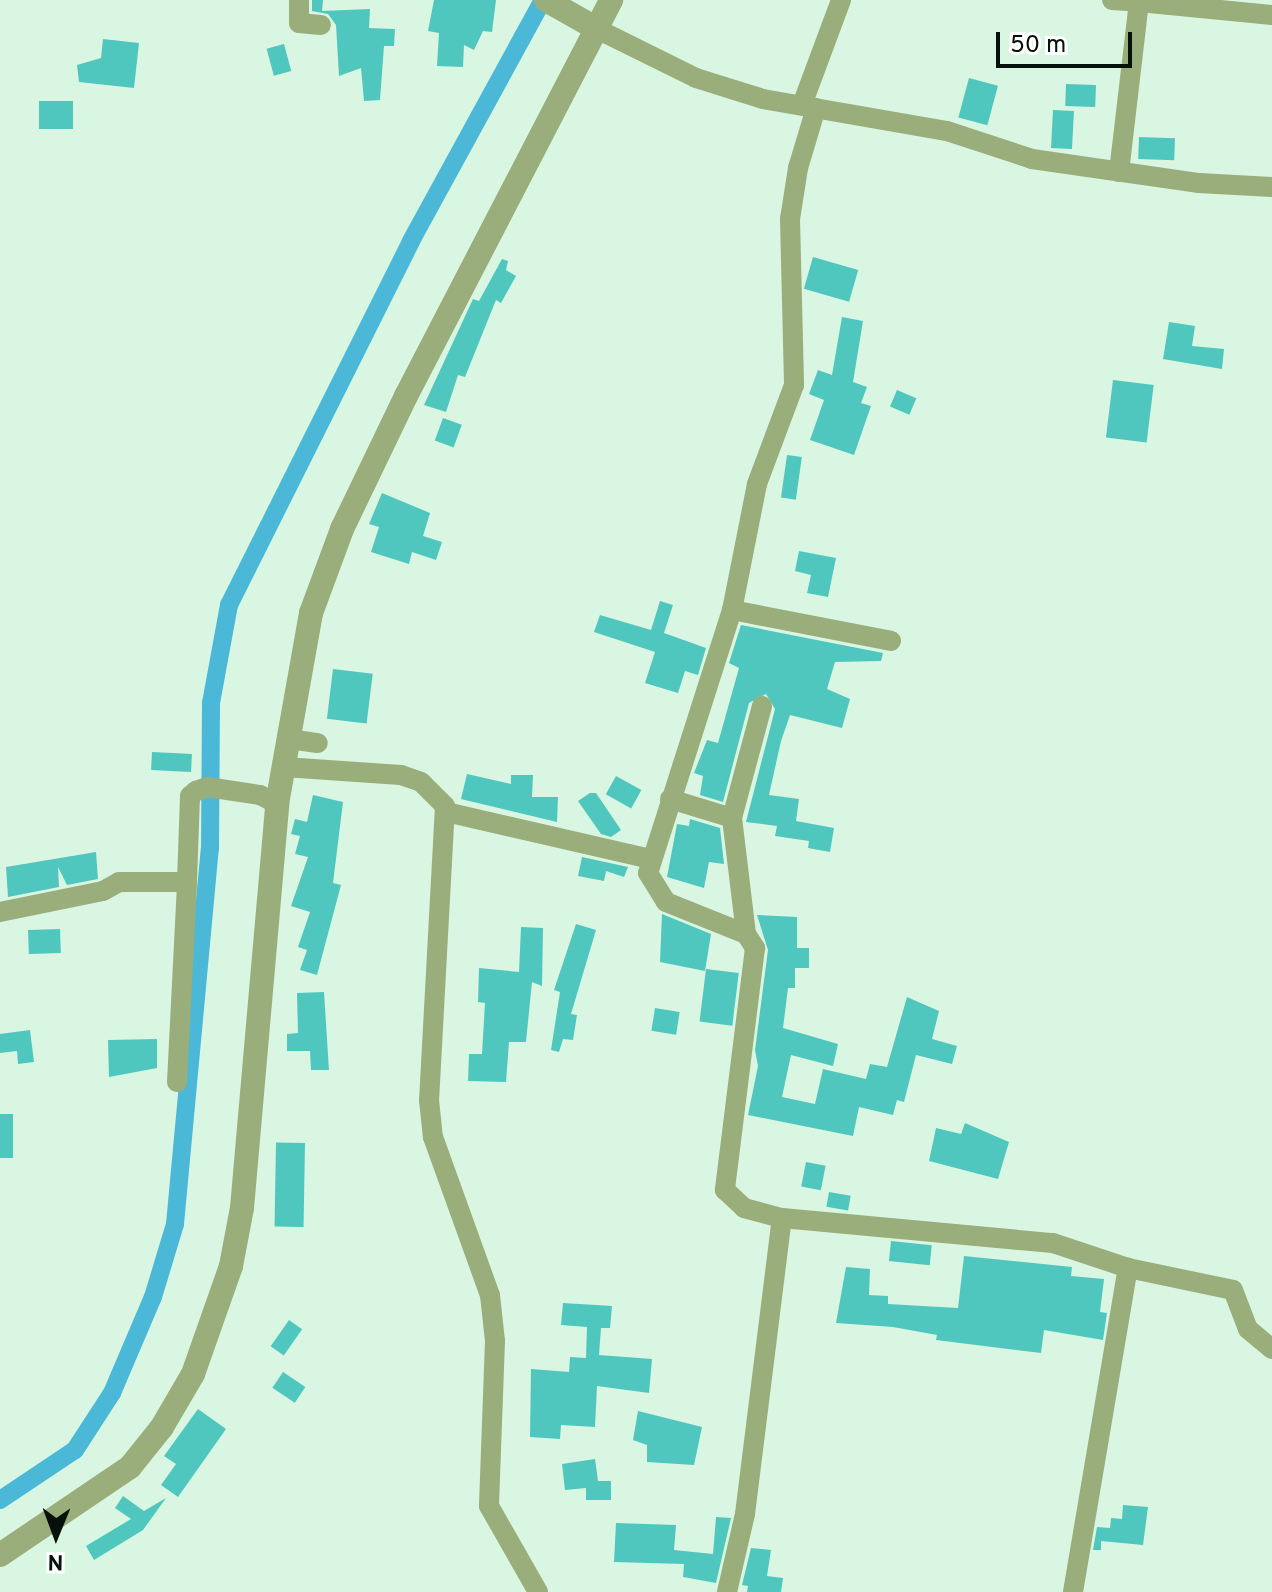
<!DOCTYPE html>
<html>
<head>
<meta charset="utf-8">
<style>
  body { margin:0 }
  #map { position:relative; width:1272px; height:1592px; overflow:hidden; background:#d8f6e2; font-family:Overpass,sans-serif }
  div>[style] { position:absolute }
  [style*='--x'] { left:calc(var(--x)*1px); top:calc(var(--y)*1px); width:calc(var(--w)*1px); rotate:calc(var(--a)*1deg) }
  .canal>* { height:18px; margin:-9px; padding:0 9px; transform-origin:9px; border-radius:9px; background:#4cb8d7 }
  .building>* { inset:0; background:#50c7be; transform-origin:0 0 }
  .minor>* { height:20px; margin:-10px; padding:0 10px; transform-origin:10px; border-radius:10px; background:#99ae7a }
  .tertiary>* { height:24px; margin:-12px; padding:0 12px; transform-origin:12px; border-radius:12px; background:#99ae7a }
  span { translate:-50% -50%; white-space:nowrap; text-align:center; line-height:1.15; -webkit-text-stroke:7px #fff; paint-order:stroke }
  .north { position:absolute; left:16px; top:1496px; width:80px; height:80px; -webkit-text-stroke:6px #fff; paint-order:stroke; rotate:181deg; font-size:22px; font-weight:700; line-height:32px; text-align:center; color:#07110b }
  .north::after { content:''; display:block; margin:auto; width:28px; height:36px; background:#07110b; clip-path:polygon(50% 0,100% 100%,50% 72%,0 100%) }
  .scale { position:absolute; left:996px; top:32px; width:136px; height:36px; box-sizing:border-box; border:4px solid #07110b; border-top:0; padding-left:10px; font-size:24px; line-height:28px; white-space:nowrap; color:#07110b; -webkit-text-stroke:6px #fff; paint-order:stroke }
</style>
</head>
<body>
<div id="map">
  <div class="canal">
    <i style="--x:0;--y:1500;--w:90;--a:-33.7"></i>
    <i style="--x:75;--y:1450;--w:68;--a:-57"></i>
    <i style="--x:112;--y:1393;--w:104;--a:-66.9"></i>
    <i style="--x:153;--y:1297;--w:76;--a:-73.2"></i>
    <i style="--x:175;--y:1224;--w:377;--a:-84.7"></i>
    <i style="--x:210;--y:849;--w:146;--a:-89.6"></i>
    <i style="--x:211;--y:703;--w:100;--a:-79.6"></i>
    <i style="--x:229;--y:605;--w:407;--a:-63.4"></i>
    <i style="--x:411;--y:241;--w:275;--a:-61.3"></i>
  </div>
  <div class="building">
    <i style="clip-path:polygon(312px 0,323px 0,322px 11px,370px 9px,369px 28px,395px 29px,394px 46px,384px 46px,380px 100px,364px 101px,361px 68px,339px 76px,336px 25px,328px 14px,312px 11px)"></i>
    <i style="clip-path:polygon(434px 0,496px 0,492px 32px,483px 31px,474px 50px,464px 45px,463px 67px,437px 66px,439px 33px,428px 31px)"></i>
    <i style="clip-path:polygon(103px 39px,139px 43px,134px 88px,79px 82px,77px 65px,101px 58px)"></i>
    <i style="left:284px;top:44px;width:28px;height:18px;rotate:75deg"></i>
    <i style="left:969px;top:78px;width:30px;height:41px;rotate:15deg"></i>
    <i style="left:1066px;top:84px;width:30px;height:22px;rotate:2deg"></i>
    <i style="left:39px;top:101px;width:34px;height:28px"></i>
    <i style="left:1053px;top:110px;width:21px;height:38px;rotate:3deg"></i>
    <i style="left:1139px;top:137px;width:36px;height:22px;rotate:2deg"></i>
    <i style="left:813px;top:257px;width:47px;height:33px;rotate:16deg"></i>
    <i style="clip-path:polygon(502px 259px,508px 261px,506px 270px,516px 276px,501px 303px,496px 300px,465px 377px,458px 375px,446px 412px,424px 405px,473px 299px,479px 301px)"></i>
    <i style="clip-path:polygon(842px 317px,863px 321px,853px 382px,867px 387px,861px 403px,871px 406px,854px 455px,810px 440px,824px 400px,809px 394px,818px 370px,832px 375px)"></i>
    <i style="clip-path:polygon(1169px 322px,1195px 326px,1192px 346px,1224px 349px,1222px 369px,1163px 359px)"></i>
    <i style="left:1113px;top:380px;width:41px;height:58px;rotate:7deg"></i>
    <i style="left:897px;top:390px;width:21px;height:18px;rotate:23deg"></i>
    <i style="left:443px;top:418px;width:20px;height:24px;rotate:20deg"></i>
    <i style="left:787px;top:455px;width:15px;height:43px;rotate:8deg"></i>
    <i style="clip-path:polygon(382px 493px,430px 513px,423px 536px,442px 542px,436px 560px,412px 552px,409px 564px,371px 552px,379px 527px,369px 524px)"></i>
    <i style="clip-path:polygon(799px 551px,836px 558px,828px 597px,807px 593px,811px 575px,795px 571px)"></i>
    <i style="clip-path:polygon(660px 601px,673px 605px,664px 633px,706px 648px,698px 675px,685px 671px,678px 693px,645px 683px,655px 652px,594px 632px,600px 615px,651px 630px)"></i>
    <i style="clip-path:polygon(741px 625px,883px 653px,881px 661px,835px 662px,827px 689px,850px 699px,842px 728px,790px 715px,781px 741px,769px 795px,799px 799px,796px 821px,834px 828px,830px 852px,808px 848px,809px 841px,775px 836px,777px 826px,746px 822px,775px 709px,766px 694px,749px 703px,723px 802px,700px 795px,703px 776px,694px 773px,707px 740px,718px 743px,739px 668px,729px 663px)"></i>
    <i style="left:333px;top:669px;width:40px;height:50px;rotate:7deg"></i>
    <i style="left:152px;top:752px;width:40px;height:18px;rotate:3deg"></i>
    <i style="clip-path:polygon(467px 774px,511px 784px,511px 775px,533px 775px,532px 797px,558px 797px,557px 822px,461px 799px)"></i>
    <i style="left:616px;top:776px;width:29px;height:21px;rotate:29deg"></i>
    <i style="clip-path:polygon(590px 793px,596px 793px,621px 830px,611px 837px,601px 834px,578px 801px)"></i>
    <i style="clip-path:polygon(313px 795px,343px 802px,333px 883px,341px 885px,317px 975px,300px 970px,307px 950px,298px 947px,310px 912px,291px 906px,308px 857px,295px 854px,300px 836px,291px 834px,295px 819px,307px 822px)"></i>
    <i style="clip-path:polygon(690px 819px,720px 828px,724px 864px,709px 862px,704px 888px,667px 877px,677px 824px,689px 826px)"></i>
    <i style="clip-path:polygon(96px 852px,98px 879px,67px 885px,58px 867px,59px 887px,8px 897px,6px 867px)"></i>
    <i style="clip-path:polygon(582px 857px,628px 867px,624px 877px,606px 871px,604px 881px,578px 876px)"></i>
    <i style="clip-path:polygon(662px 914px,711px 934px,705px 971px,660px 962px)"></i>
    <i style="clip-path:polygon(757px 915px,797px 917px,797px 948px,809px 948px,809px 968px,795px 968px,795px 988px,788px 988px,783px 1028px,838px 1044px,833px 1066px,791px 1055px,782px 1097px,815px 1104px,823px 1069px,866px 1079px,870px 1064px,887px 1067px,907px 997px,939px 1011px,932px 1039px,957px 1046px,952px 1064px,916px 1055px,904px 1102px,897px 1100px,893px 1115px,859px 1107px,853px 1136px,748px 1115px,758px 1066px,755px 1050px,768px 950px)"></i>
    <i style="clip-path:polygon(576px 924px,596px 930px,571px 1014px,577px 1015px,573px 1040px,563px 1039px,559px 1052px,551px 1050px,560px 992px,554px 990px)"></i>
    <i style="clip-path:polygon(521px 927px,543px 928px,542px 986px,532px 982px,526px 1042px,509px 1042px,506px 1082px,468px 1081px,469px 1054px,482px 1054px,485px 1003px,478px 1002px,479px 968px,519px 972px)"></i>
    <i style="left:60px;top:929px;width:24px;height:32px;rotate:88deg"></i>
    <i style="left:706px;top:969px;width:33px;height:53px;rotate:7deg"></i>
    <i style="clip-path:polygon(324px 992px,329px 1070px,311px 1070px,310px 1051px,287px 1051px,287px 1034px,298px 1033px,297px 993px)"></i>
    <i style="left:655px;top:1008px;width:25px;height:23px;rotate:9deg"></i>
    <i style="clip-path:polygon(30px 1030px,34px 1062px,18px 1064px,17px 1051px,0 1053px,0 1034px)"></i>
    <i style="clip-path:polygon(157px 1039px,157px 1068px,109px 1077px,108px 1040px)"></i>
    <i style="left:0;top:1114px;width:13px;height:44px"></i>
    <i style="clip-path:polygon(965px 1123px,1009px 1142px,998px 1179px,929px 1161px,936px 1128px,961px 1134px)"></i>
    <i style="left:305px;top:1143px;width:84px;height:29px;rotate:91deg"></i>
    <i style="left:806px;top:1162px;width:20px;height:25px;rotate:11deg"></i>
    <i style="left:829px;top:1192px;width:22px;height:15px;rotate:10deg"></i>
    <i style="left:891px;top:1241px;width:41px;height:20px;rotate:6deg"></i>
    <i style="clip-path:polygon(964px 1256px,1072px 1267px,1071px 1276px,1104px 1279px,1100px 1312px,1107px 1313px,1103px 1340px,1044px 1330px,1041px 1353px,936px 1340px,937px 1335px,893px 1327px,836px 1323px,846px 1267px,870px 1269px,869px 1295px,888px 1296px,888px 1304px,958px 1308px)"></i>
    <i style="clip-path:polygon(563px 1303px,612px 1306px,610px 1328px,601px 1328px,599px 1355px,652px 1359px,649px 1393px,597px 1386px,595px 1427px,561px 1425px,560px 1439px,530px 1437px,531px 1369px,569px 1372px,570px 1357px,586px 1358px,587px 1327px,561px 1325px)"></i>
    <i style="left:289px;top:1320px;width:16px;height:32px;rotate:35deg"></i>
    <i style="left:283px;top:1372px;width:27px;height:19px;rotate:34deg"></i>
    <i style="clip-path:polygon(198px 1409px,226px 1429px,178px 1497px,161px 1485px,176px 1464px,164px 1456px)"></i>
    <i style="clip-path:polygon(638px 1411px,702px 1427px,694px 1465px,647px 1462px,647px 1445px,633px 1440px)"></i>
    <i style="clip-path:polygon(595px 1459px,598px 1481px,611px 1481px,611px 1500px,586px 1500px,586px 1488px,565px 1490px,562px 1464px)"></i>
    <i style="clip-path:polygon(123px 1496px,144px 1511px,166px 1498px,143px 1530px,94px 1560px,86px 1546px,131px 1519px,115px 1508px)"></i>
    <i style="clip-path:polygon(1123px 1505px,1148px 1507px,1143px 1545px,1101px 1541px,1101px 1550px,1093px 1550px,1097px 1527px,1110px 1528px,1111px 1518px,1122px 1519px)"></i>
    <i style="clip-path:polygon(716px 1517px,731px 1518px,716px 1583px,683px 1577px,684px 1564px,614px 1562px,616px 1523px,676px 1525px,674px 1550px,713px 1554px)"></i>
    <i style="clip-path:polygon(751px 1548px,771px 1550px,767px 1576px,783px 1578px,781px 1592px,747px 1592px,748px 1586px,742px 1585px)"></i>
  </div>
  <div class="minor">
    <i style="--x:299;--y:0;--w:23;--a:90"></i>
    <i style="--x:299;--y:23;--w:22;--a:5"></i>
    <i style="--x:1112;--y:0;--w:27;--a:4"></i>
    <i style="--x:599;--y:30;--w:108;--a:26.3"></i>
    <i style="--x:696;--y:78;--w:70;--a:17.4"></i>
    <i style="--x:763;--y:99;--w:187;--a:9.9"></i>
    <i style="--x:947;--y:131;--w:89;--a:18.2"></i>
    <i style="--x:1032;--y:159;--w:169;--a:8.2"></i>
    <i style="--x:1199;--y:183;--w:73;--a:3.1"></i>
    <i style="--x:802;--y:105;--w:112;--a:-69.6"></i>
    <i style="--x:816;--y:108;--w:63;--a:106.7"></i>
    <i style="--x:798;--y:168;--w:52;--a:98.9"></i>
    <i style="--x:790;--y:219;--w:166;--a:88.6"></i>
    <i style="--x:794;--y:385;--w:106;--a:110.5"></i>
    <i style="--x:757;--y:484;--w:128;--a:101.2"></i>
    <i style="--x:732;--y:610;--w:276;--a:107.7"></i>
    <i style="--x:648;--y:873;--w:34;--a:58"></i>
    <i style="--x:666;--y:902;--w:86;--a:21.8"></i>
    <i style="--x:746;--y:934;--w:17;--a:57"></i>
    <i style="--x:755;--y:948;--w:244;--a:97.1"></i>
    <i style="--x:725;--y:1190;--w:26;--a:43"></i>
    <i style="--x:744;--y:1208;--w:39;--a:15"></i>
    <i style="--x:782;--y:1218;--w:272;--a:5.3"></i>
    <i style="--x:1053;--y:1243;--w:79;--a:18.4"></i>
    <i style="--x:1128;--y:1268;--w:107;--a:11.8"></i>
    <i style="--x:1233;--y:1290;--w:42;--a:69"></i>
    <i style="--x:1248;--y:1329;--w:31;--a:40"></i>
    <i style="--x:1119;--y:172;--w:171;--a:-83.3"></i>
    <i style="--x:1139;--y:2;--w:134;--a:5.6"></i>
    <i style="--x:732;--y:610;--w:162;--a:11"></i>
    <i style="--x:289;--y:739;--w:29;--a:8"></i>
    <i style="--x:284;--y:767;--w:117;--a:3.9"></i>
    <i style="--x:401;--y:775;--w:21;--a:19"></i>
    <i style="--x:421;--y:782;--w:34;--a:45"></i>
    <i style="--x:445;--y:806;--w:294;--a:93.1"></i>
    <i style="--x:429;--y:1100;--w:37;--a:84"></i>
    <i style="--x:433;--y:1137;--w:168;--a:70.2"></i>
    <i style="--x:490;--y:1295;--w:46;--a:83.8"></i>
    <i style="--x:495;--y:1341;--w:165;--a:92.1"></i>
    <i style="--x:489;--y:1506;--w:99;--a:60.3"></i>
    <i style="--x:670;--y:799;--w:65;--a:17"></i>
    <i style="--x:732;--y:818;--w:117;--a:83.1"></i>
    <i style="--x:446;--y:812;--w:210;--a:12.9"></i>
    <i style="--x:732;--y:818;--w:116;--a:-75"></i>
    <i style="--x:0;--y:912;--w:105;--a:-11.5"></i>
    <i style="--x:103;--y:891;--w:18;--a:-29"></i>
    <i style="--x:119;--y:882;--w:68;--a:0"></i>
    <i style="--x:187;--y:882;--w:86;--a:-88"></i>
    <i style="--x:190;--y:796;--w:8;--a:-40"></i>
    <i style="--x:196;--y:791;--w:12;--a:-20"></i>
    <i style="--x:207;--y:787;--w:54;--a:8.6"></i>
    <i style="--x:260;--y:795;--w:19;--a:28"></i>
    <i style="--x:177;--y:1082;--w:200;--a:-87.1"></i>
    <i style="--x:727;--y:1592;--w:80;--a:-77"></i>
    <i style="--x:745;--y:1514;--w:298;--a:-82.9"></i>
    <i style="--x:1073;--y:1592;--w:329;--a:-80.4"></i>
  </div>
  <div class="tertiary">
    <i style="--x:546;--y:0;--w:61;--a:29.5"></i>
    <i style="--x:0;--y:1555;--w:157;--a:-34.1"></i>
    <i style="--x:130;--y:1467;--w:51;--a:-51.3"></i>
    <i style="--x:162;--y:1427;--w:61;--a:-59.7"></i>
    <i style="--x:193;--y:1374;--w:114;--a:-70.6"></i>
    <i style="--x:231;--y:1266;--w:59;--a:-79.3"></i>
    <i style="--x:242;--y:1208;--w:406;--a:-85"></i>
    <i style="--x:277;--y:804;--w:194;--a:-79.9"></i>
    <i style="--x:311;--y:613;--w:90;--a:-69.7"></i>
    <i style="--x:342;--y:529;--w:148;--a:-64.3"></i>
    <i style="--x:406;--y:396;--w:446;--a:-62.6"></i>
  </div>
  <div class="north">N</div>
  <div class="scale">50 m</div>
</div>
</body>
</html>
